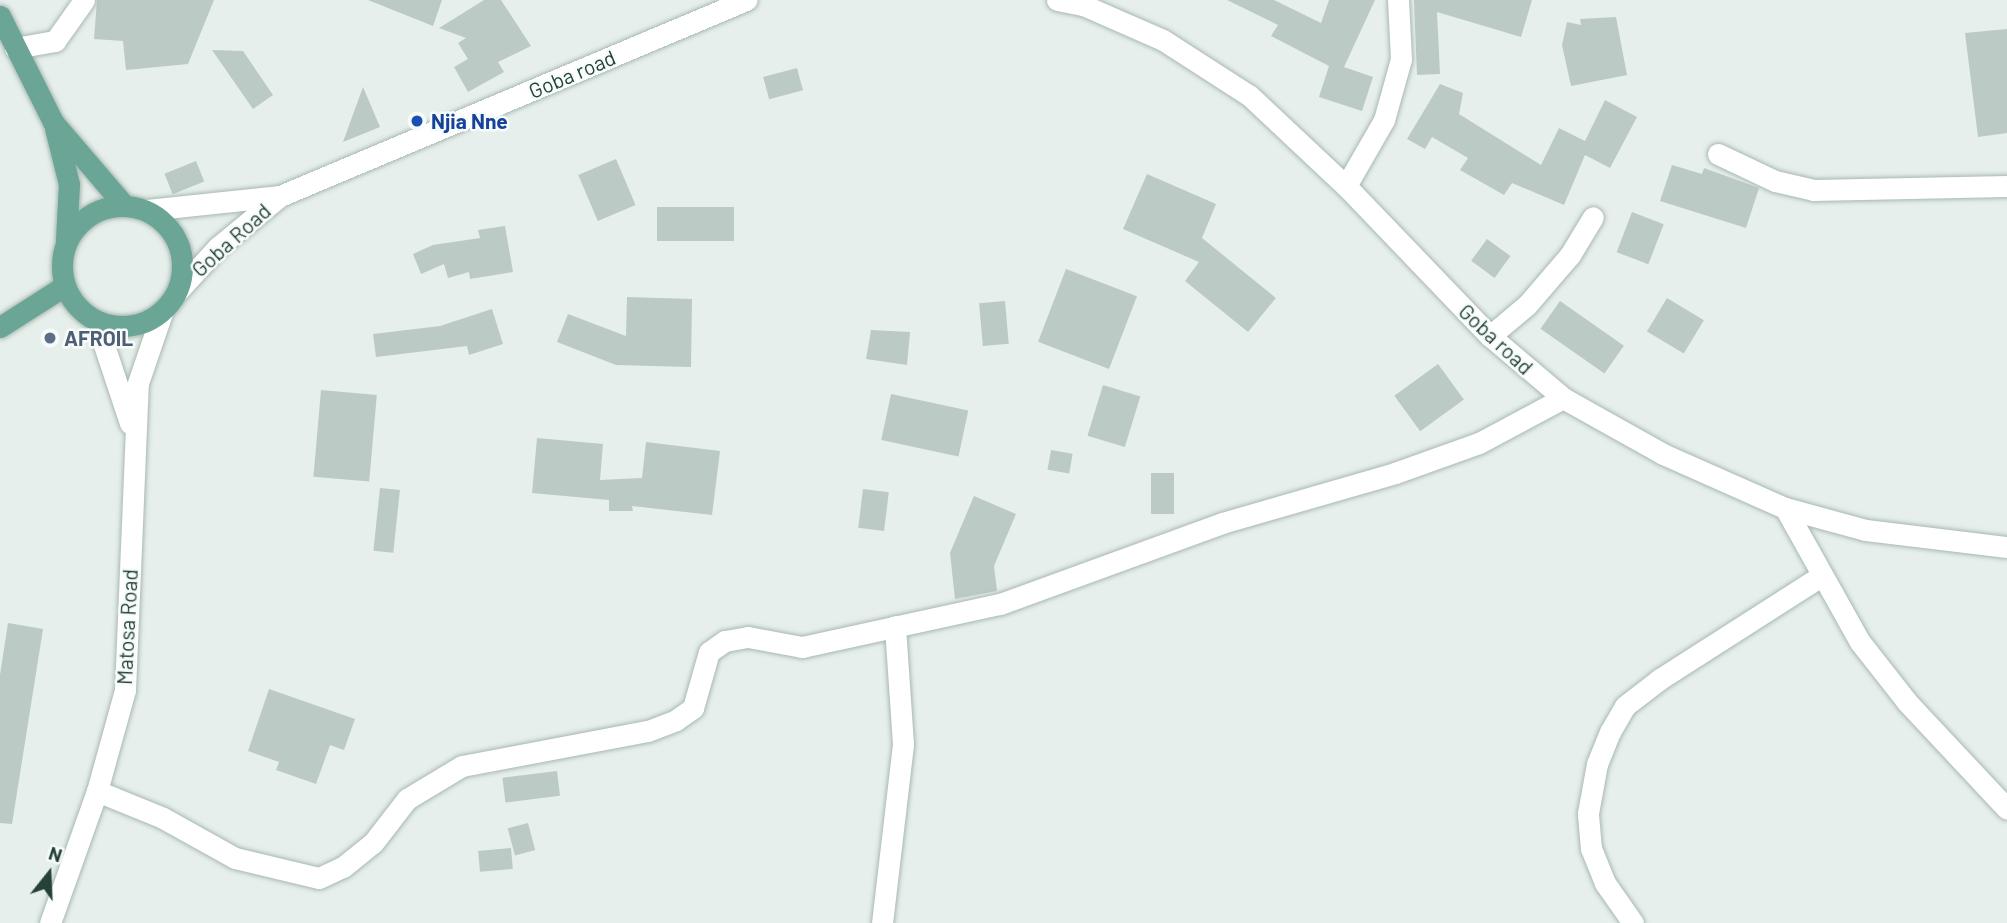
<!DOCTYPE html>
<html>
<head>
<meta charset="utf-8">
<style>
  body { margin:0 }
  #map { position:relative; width:2007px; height:923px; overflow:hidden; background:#e6efeb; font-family:Barlow,sans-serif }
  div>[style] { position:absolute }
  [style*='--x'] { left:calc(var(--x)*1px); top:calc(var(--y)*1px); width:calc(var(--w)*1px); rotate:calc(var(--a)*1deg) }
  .building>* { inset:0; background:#bbcac4; transform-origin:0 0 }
  .roads { filter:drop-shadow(0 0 2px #a8b8b2) drop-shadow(0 0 2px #a8b8b2) }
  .minor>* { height:21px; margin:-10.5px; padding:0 10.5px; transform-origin:10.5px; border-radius:10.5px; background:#fff }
  .major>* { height:21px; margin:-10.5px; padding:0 10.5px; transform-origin:10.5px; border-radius:10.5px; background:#6aa596 }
  .major>.ring { margin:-10.5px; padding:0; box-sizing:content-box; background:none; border:21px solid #6aa596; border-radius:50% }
  .dots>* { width:19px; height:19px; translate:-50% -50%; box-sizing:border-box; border:4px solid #f7fbf9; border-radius:50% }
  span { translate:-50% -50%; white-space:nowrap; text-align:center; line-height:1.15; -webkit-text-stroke:5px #f7fbf9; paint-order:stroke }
  .street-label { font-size:21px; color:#24423a }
  .transit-label { font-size:21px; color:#164399; font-weight:700 }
  .left { translate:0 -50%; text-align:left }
  .service-label { font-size:21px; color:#4e5e75; font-weight:700 }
  .north { position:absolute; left:14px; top:839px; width:70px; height:70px; -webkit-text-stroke:5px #f7fbf9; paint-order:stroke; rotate:18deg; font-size:19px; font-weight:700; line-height:28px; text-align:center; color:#24423a }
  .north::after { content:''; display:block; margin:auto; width:24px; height:32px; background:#24423a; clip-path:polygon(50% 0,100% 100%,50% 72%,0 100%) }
</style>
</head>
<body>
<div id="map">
  <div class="building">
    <i style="clip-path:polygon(97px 0,214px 0,188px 64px,126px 70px,123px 41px,94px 39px)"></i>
    <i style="clip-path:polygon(368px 0,442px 0,433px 26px)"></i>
    <i style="clip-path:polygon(484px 0,501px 0,531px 46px,498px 62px,504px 72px,468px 92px,454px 67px,468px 59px,458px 43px,466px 38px,439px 28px)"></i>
    <i style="clip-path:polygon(1227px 0,1274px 0,1321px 23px,1329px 0,1375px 0,1344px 67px,1373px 77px,1362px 111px,1319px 97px,1329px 66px,1271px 36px,1278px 25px)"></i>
    <i style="clip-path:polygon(1414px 0,1532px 0,1521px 37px,1437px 12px,1440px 74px,1417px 75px)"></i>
    <i style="clip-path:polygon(1616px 17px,1627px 75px,1571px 86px,1562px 45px,1567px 22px,1581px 25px,1580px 19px)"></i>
    <i style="clip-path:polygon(2007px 29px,2007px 133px,1978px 137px,1965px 33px)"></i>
    <i style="clip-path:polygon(212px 50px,243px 51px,273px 95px,253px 109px)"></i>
    <i style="left:797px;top:68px;width:23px;height:35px;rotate:75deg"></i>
    <i style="clip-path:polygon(1440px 84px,1463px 93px,1459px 114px,1541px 165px,1559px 128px,1585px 141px,1605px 100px,1637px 117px,1610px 168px,1585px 155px,1564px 205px,1512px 183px,1504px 195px,1460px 170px,1468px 158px,1432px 137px,1425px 149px,1407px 139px)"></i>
    <i style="clip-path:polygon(363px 87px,380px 127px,343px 142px)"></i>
    <i style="left:616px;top:159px;width:50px;height:41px;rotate:67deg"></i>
    <i style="left:196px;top:161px;width:22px;height:34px;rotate:68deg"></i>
    <i style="clip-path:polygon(1672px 165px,1702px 174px,1704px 168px,1759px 188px,1746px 228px,1660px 201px)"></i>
    <i style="clip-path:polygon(1147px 174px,1216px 204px,1202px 238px,1276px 298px,1248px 332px,1185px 281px,1199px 262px,1123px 229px)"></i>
    <i style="left:734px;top:207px;width:34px;height:77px;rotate:90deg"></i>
    <i style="left:1632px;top:212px;width:34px;height:43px;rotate:21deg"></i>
    <i style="clip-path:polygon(505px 226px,513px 272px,470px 279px,469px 272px,448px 278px,444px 264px,421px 274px,413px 254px,433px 245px,480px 238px,478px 230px)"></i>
    <i style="left:1487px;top:239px;width:29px;height:27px;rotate:36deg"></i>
    <i style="left:1066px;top:269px;width:76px;height:78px;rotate:21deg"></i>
    <i style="clip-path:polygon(627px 297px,692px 299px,691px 367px,616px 365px,557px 342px,568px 314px,626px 336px)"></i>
    <i style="left:1667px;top:298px;width:43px;height:39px;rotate:31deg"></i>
    <i style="left:1005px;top:301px;width:43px;height:26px;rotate:85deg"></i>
    <i style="left:1560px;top:301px;width:78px;height:34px;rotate:35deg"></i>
    <i style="clip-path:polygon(492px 309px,503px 344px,469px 355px,467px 346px,376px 357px,373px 334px,440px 326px)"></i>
    <i style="clip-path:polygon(871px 330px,910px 332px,907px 365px,866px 359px)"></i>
    <i style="left:1438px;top:364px;width:44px;height:54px;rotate:54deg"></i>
    <i style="left:1103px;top:385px;width:39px;height:53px;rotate:17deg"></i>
    <i style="left:321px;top:390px;width:56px;height:87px;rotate:5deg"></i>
    <i style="left:891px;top:394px;width:79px;height:47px;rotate:12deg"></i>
    <i style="clip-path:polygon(537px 438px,603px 444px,600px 480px,642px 478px,646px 442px,720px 451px,712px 515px,632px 506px,633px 511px,609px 511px,609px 500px,532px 493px)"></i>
    <i style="left:1051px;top:450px;width:22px;height:20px;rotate:10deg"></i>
    <i style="left:1151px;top:473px;width:23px;height:41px"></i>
    <i style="left:380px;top:488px;width:20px;height:63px;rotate:6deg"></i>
    <i style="left:863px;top:489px;width:26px;height:39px;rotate:7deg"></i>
    <i style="clip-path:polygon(974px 496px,1016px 514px,994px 566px,997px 591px,955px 599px,950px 553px)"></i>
    <i style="clip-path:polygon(8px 623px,43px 629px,12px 824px,0 823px,0 675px)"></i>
    <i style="clip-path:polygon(269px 689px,355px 719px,344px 750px,330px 745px,316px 784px,276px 770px,279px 762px,248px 751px)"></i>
    <i style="left:557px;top:771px;width:25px;height:55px;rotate:83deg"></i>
    <i style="left:528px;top:823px;width:28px;height:21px;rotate:75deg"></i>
    <i style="left:511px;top:848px;width:21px;height:33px;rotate:85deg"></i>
  </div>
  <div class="roads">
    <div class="minor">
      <i style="--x:1057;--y:0;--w:26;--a:11"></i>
      <i style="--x:1083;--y:5;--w:87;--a:23.6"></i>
      <i style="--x:1163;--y:40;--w:103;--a:32.8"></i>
      <i style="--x:1250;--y:96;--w:132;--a:43.2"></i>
      <i style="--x:1346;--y:186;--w:208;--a:46.2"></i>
      <i style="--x:1490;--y:336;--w:96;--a:40.3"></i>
      <i style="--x:1563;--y:398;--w:115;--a:29.2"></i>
      <i style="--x:1663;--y:454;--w:133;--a:23.9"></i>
      <i style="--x:1785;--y:508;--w:84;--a:15.2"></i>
      <i style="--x:1866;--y:530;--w:142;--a:6.9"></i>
      <i style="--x:15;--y:48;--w:41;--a:-9.9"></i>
      <i style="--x:55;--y:41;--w:50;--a:-54.7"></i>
      <i style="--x:1718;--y:154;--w:63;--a:25.3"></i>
      <i style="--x:1775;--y:181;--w:39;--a:13"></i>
      <i style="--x:1813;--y:190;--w:194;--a:-1.2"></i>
      <i style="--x:1346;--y:186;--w:76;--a:-60.1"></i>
      <i style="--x:1384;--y:120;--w:63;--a:-74.4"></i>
      <i style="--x:1401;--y:59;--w:59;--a:-92.9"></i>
      <i style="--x:147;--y:210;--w:134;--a:-6"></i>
      <i style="--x:177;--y:292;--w:61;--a:-47.7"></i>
      <i style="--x:218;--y:247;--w:80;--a:-39.4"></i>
      <i style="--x:280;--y:196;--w:506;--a:-22.81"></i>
      <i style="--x:96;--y:321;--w:108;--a:71.6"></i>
      <i style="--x:1490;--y:336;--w:48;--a:-40"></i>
      <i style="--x:1527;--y:305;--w:66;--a:-49.3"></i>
      <i style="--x:1570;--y:255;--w:44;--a:-58.8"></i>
      <i style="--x:1785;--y:508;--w:154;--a:60.8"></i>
      <i style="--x:1860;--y:642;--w:76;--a:51.9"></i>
      <i style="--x:1907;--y:702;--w:146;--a:46.9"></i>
      <i style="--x:97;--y:791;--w:71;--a:22.2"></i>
      <i style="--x:163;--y:818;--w:82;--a:29.1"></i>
      <i style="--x:235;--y:858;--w:86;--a:13.4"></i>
      <i style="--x:319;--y:878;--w:26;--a:-25"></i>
      <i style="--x:343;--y:867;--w:38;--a:-39"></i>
      <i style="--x:373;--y:843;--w:56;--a:-52.3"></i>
      <i style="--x:407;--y:799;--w:64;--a:-31"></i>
      <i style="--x:462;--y:766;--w:189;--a:-10.7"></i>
      <i style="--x:648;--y:731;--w:30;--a:-21"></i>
      <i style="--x:676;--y:720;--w:21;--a:-35"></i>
      <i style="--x:693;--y:708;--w:58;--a:-74.1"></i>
      <i style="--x:709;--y:652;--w:19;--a:-35"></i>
      <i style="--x:725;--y:641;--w:23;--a:-10"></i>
      <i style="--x:748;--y:637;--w:55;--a:10.5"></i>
      <i style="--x:802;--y:647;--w:203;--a:-12.3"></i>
      <i style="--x:1000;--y:604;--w:236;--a:-20"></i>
      <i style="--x:1222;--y:523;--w:180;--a:-16.1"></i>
      <i style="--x:1395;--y:473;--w:89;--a:-19.7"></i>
      <i style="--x:1479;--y:443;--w:95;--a:-28.2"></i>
      <i style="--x:50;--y:923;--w:140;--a:-70.4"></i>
      <i style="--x:97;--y:791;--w:105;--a:-74.5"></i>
      <i style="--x:125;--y:690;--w:307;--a:-87.6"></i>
      <i style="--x:138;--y:383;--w:77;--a:-71.1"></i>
      <i style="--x:882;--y:923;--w:180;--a:-83.3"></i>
      <i style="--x:903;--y:744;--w:118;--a:-93.9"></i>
      <i style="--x:1633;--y:923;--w:49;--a:-125"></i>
      <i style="--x:1605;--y:883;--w:37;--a:-112"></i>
      <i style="--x:1591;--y:849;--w:36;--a:-95"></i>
      <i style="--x:1588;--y:813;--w:50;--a:-79.6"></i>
      <i style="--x:1597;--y:764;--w:35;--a:-68"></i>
      <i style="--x:1610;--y:732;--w:30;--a:-60"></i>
      <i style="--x:1625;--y:706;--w:44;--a:-37.6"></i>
      <i style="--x:1660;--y:679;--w:191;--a:-32.6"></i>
    </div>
    <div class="major">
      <i style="--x:0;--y:16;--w:119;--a:63.4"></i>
      <i style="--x:53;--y:122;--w:109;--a:49.5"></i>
      <i style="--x:55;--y:128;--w:58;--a:76"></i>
      <i style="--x:69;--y:184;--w:56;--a:93.1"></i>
      <i class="ring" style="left:62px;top:206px;width:99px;height:99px"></i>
      <i style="--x:0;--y:327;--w:76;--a:-32.6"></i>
    </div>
  </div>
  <div class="dots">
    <i style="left:417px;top:121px;background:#1a4fb4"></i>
    <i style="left:50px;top:338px;background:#5c6f8a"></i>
  </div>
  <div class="street-label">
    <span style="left:572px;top:74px;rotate:-23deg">Goba road</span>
    <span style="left:231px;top:240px;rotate:-42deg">Goba Road</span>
    <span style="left:1496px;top:339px;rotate:43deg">Goba road</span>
    <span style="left:127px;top:627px;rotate:-87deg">Matosa Road</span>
  </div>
  <div class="transit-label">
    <span class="left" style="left:431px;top:121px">Njia Nne</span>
  </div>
  <div class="service-label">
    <span class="left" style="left:64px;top:338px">AFROIL</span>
  </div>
  <div class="north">N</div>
</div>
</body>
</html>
